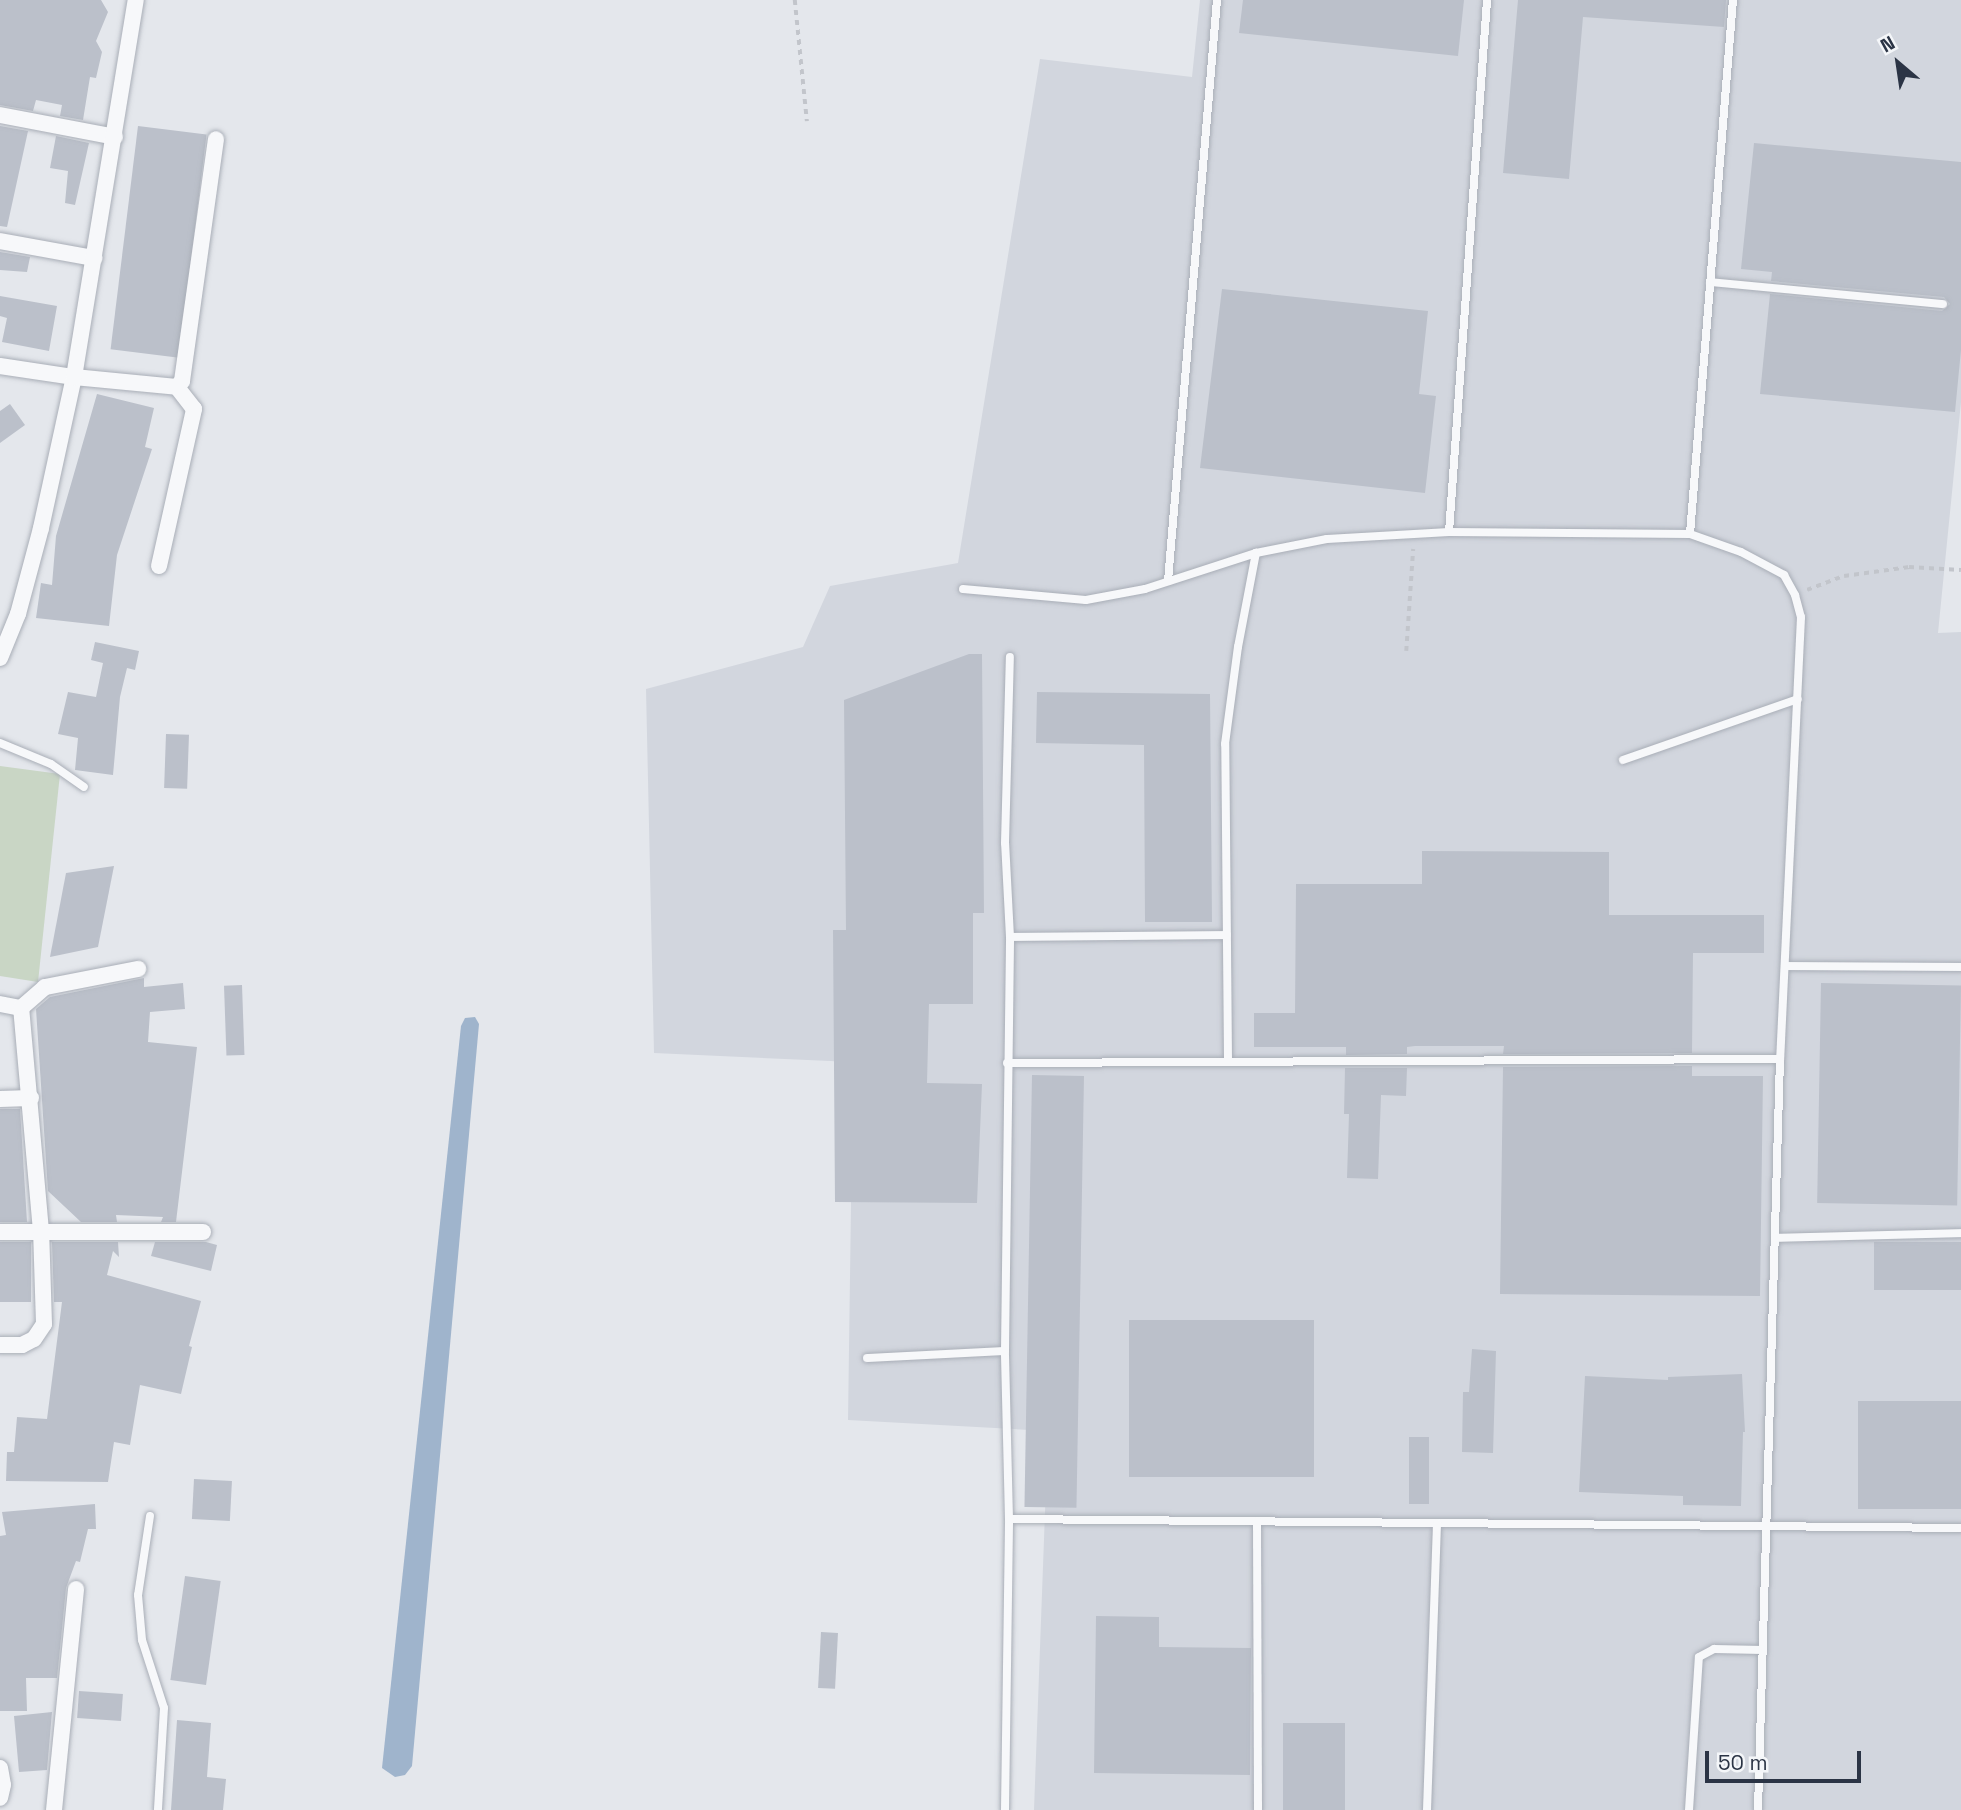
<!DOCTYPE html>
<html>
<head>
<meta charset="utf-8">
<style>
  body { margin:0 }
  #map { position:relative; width:1961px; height:1810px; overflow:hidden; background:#e4e7ec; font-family:"Space Grotesk",sans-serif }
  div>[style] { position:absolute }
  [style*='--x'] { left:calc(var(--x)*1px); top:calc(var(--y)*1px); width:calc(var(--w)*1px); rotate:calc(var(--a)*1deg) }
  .built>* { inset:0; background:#d2d6de }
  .green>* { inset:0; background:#c9d6c5 }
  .water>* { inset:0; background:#9fb4cc }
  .building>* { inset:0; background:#bbc0ca; transform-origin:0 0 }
  .path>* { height:3.5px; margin-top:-1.75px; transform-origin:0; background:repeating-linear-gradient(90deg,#c2c5cb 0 5px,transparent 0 10px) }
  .roads { filter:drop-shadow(0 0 2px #a9aeb7) drop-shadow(0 0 2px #a9aeb7) }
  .lane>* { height:8px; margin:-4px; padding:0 4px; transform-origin:4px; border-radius:4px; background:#f7f8fa }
  .street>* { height:16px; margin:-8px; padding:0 8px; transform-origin:8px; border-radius:8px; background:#f7f8fa }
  span { translate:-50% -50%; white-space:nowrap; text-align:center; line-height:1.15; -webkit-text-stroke:5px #f4f6f9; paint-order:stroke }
  .north { position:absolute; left:1863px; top:28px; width:70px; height:70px; -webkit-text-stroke:5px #f4f6f9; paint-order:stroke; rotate:331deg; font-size:19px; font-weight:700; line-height:28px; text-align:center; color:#2b3445 }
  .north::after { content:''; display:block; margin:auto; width:24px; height:32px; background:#2b3445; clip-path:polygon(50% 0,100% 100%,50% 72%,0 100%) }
  .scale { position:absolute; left:1705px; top:1751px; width:156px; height:32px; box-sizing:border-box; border:4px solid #2b3445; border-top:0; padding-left:9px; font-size:21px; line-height:24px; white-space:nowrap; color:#2b3445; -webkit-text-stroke:5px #f4f6f9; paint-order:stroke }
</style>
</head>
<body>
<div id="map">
  <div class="built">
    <i style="clip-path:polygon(1200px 0,1961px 0,1961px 402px,1938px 633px,1961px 632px,1961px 1810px,1034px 1810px,1048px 1431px,848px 1420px,853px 1062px,654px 1053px,646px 689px,803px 647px,830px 586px,958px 563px,1040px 59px,1192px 77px)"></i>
  </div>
  <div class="green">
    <i style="clip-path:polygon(0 766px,60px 774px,38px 982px,0 976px)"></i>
  </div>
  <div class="water">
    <i style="clip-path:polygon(475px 1017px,479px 1024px,412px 1766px,405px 1775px,395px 1777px,382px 1768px,461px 1026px,465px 1018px)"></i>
  </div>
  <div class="building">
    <i style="clip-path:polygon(0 0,101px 0,108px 12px,96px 41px,102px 52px,96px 78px,90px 77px,83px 120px,60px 116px,62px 105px,36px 100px,33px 111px,0 105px)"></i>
    <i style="clip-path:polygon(1243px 0,1464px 0,1458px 56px,1239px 33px)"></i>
    <i style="clip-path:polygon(1518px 0,1726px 0,1724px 27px,1583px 17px,1569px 179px,1503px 173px)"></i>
    <i style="clip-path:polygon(0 126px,28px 131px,7px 227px,0 226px)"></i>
    <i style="left:138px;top:126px;width:69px;height:225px;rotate:7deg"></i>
    <i style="clip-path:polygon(56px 136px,89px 143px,75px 205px,65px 203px,68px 171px,50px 168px)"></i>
    <i style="clip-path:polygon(1754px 143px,1961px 162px,1961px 350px,1955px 412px,1760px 394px,1770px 294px,1942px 311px,1950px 304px,1944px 297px,1771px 281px,1772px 272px,1741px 269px)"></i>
    <i style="clip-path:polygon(0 252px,30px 257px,27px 272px,0 270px)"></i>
    <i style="clip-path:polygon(1222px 289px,1428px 311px,1419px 394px,1436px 396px,1425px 493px,1200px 468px)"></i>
    <i style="clip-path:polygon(0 296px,57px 306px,49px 351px,2px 342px,7px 318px,0 316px)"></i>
    <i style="clip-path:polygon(97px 394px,154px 408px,145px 447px,152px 449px,117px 555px,109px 626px,36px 618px,41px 583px,52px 585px,56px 536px)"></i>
    <i style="clip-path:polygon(10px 404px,25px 425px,0 443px,0 411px)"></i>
    <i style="clip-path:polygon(95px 642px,139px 651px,135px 670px,127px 668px,120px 697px,113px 775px,75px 770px,78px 738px,58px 734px,68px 692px,96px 697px,103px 663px,91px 660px)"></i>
    <i style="clip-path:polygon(969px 654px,982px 654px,984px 913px,973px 913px,973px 1004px,929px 1004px,927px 1083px,982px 1084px,977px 1203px,835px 1202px,833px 930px,846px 930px,844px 700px)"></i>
    <i style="clip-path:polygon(1037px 692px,1210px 694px,1212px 922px,1145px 922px,1144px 745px,1036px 743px)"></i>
    <i style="left:166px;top:734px;width:23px;height:54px;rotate:2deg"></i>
    <i style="clip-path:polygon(1422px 851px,1609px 852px,1609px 915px,1764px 915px,1764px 953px,1693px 953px,1692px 1053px,1503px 1054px,1504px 1046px,1415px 1046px,1407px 1047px,1407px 1054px,1346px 1055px,1346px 1047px,1254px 1047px,1254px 1013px,1295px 1013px,1296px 884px,1422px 884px)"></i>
    <i style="clip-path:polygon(114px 866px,98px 947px,50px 957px,66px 873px)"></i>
    <i style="clip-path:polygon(144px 978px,144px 987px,183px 983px,185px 1009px,150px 1012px,148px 1042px,197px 1047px,176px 1222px,161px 1222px,163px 1217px,116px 1215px,117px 1222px,81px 1222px,48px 1191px,36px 1009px,50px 997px)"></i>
    <i style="left:1821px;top:983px;width:140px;height:220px;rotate:1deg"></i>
    <i style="left:242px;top:985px;width:70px;height:18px;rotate:88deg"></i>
    <i style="clip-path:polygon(1692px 1066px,1692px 1076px,1763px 1076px,1760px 1296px,1500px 1294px,1503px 1067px)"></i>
    <i style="clip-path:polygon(1345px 1068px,1407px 1068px,1406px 1096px,1381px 1095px,1378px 1179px,1347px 1178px,1349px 1114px,1344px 1114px)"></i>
    <i style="left:1032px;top:1075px;width:52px;height:432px;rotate:1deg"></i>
    <i style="clip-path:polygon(0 1109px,20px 1109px,27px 1222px,0 1222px)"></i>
    <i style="left:0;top:1242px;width:31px;height:60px"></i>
    <i style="clip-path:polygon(52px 1242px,118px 1242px,119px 1257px,113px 1251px,107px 1275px,201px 1301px,189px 1346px,192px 1347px,181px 1394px,140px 1385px,130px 1445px,114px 1442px,108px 1482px,6px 1481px,7px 1452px,14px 1452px,17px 1417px,47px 1419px,62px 1302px,54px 1302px)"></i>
    <i style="clip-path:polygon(155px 1242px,206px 1242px,217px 1245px,211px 1271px,151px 1256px)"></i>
    <i style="left:1874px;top:1242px;width:87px;height:48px"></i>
    <i style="left:1129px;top:1320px;width:185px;height:157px"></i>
    <i style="clip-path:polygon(1472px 1349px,1496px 1351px,1493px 1453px,1462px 1452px,1463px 1392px,1469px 1392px)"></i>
    <i style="clip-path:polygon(1742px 1374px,1745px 1432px,1743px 1432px,1741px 1506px,1683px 1505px,1683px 1496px,1579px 1492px,1585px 1376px,1668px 1380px,1668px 1377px)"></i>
    <i style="left:1858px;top:1401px;width:103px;height:108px"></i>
    <i style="left:1409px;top:1437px;width:20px;height:67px"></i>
    <i style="left:194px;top:1479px;width:38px;height:40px;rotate:3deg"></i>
    <i style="clip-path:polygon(95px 1504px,96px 1529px,88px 1529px,80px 1562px,76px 1561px,66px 1588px,57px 1678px,26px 1678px,27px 1711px,0 1711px,0 1536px,6px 1535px,2px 1512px)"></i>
    <i style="left:185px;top:1576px;width:36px;height:105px;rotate:8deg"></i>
    <i style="clip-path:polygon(1096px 1616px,1159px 1617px,1159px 1647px,1251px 1648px,1250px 1775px,1094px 1773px)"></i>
    <i style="left:821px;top:1632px;width:17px;height:56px;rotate:3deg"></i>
    <i style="left:79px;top:1691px;width:44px;height:27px;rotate:4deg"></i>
    <i style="clip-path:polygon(52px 1712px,47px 1770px,19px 1772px,14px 1716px)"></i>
    <i style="clip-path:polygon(177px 1720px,211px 1723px,207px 1777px,226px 1779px,223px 1810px,171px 1810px)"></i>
    <i style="left:1283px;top:1723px;width:62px;height:87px"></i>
  </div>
  <div class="path">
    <i style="--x:795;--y:0;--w:122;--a:84.3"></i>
    <i style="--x:1807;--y:590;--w:40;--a:-21"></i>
    <i style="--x:1844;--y:576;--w:66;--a:-7.9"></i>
    <i style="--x:1909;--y:567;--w:52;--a:3.3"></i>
    <i style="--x:1406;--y:651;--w:102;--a:-86.1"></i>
  </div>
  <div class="roads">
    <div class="lane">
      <i style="--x:1710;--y:282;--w:234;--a:5.4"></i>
      <i style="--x:1449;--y:532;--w:533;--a:-85.91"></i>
      <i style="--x:1690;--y:534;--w:536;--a:-85.4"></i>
      <i style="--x:1168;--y:581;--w:583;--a:-85.18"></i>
      <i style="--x:963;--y:589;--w:123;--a:5.1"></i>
      <i style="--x:1086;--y:600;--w:60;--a:-10.6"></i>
      <i style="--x:1145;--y:589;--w:117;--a:-18"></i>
      <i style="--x:1256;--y:553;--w:72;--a:-11.2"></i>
      <i style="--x:1327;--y:539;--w:122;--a:-3.3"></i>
      <i style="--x:1449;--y:532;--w:241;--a:0.5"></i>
      <i style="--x:1690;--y:534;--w:54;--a:19.4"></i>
      <i style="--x:1741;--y:552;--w:49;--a:28.1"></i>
      <i style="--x:1784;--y:575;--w:23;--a:61"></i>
      <i style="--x:1795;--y:595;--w:23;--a:75"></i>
      <i style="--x:1801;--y:617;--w:442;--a:92.7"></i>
      <i style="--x:1780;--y:1059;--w:751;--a:91.68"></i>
      <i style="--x:0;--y:743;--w:55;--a:22.4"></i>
      <i style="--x:51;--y:764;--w:40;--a:34.9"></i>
      <i style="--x:1623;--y:760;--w:185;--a:-19.2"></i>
      <i style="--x:1010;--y:937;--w:217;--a:-0.5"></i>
      <i style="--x:1785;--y:966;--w:176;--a:0.3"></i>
      <i style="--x:1228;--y:1059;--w:315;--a:-90.5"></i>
      <i style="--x:1225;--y:744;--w:98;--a:-82.4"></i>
      <i style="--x:1238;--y:647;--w:96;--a:-79.2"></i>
      <i style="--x:1007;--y:1063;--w:773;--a:-0.3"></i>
      <i style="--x:1775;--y:1238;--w:186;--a:-1.5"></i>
      <i style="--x:867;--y:1358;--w:138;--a:-2.9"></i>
      <i style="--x:150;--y:1516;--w:80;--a:98.6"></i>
      <i style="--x:138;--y:1595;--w:45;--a:84.9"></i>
      <i style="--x:142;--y:1640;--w:71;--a:72.1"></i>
      <i style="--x:164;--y:1708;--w:102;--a:93.4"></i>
      <i style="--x:1009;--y:1519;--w:952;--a:0.54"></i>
      <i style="--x:1257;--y:1521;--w:289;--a:89.8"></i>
      <i style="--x:1005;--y:1810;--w:291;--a:-89.2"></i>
      <i style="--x:1009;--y:1519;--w:168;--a:-91.4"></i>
      <i style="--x:1005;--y:1351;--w:414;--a:-89.3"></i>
      <i style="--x:1010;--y:937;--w:94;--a:-93"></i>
      <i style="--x:1005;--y:843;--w:186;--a:-88.5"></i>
      <i style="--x:1427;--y:1810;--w:287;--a:-88"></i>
      <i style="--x:1689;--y:1810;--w:153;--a:-86.3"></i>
      <i style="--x:1699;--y:1657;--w:17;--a:-28"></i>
      <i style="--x:1714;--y:1649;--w:49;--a:1.2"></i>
    </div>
    <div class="street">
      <i style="--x:0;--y:115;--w:117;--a:10.8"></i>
      <i style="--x:0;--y:241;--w:96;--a:10.3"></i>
      <i style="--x:0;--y:366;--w:75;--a:8.5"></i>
      <i style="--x:74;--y:377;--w:103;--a:5.5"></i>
      <i style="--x:177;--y:387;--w:8;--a:-50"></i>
      <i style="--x:182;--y:381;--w:244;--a:-82"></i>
      <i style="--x:159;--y:566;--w:161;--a:-77.4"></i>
      <i style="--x:194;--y:409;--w:28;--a:-128"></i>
      <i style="--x:0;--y:658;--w:48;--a:-67.8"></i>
      <i style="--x:18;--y:614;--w:89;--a:-75"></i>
      <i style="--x:41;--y:528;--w:155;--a:-77.7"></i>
      <i style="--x:74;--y:377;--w:382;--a:-80.7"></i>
      <i style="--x:0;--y:1004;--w:21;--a:11"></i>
      <i style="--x:0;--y:1099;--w:31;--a:-2"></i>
      <i style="--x:0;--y:1232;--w:203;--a:0"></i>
      <i style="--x:0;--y:1345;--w:22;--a:0"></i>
      <i style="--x:22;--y:1345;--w:13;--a:-27"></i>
      <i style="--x:34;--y:1339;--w:18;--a:-56"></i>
      <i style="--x:44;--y:1324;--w:93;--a:-91.8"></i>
      <i style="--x:41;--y:1231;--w:224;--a:-95.1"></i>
      <i style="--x:21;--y:1008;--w:32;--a:-41"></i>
      <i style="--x:45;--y:987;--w:95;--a:-11"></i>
      <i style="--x:0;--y:1768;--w:17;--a:80"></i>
      <i style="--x:3;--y:1785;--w:13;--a:103"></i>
      <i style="--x:54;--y:1810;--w:222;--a:-84.3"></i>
    </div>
  </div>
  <div class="north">N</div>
  <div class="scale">50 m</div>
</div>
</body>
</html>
